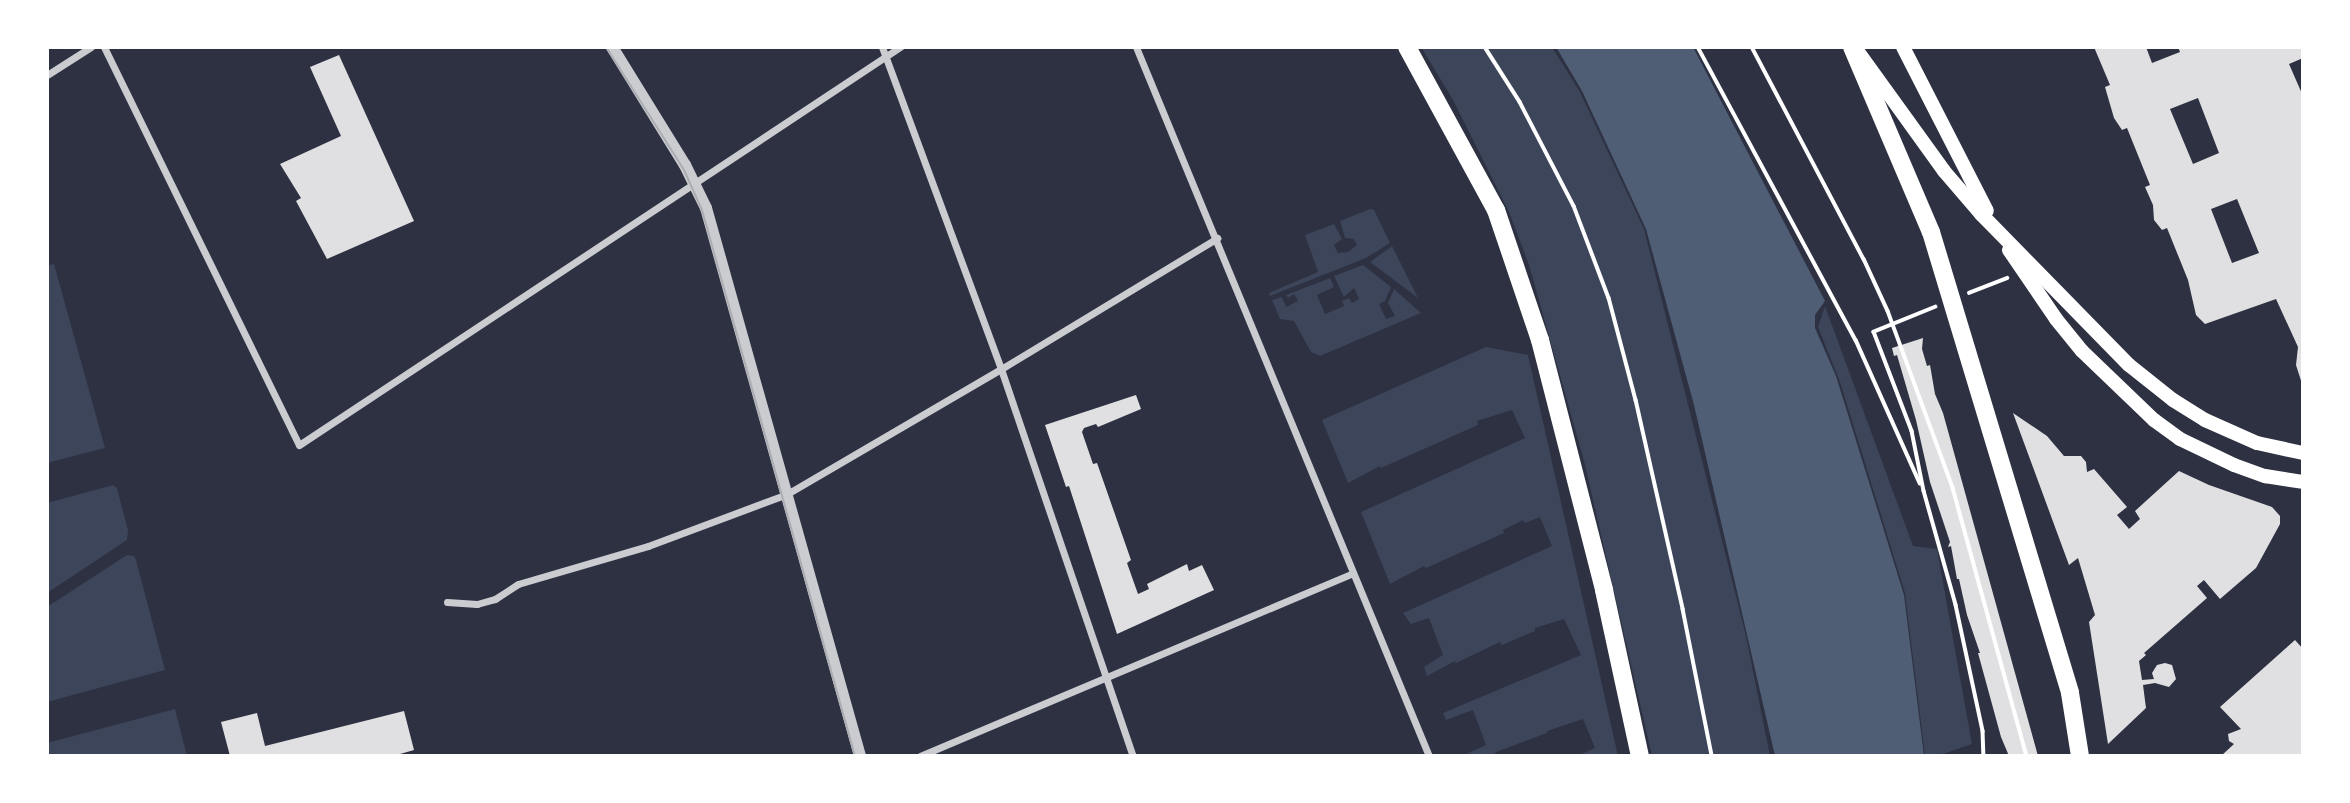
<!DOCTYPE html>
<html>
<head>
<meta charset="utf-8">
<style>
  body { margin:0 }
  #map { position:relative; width:2350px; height:803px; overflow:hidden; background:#2d3142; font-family:"Sofia Sans Condensed",sans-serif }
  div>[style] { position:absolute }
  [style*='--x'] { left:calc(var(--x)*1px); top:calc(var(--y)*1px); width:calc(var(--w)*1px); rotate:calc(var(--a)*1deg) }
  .green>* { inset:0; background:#3c4559 }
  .water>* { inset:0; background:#4f5d75 }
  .building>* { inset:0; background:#e0e0e3 }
  .path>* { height:3.5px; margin:-1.75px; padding:0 1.75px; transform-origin:1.75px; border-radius:1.75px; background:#fff }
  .minor>* { height:7px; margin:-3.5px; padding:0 3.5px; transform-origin:3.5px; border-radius:3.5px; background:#caccd0 }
  .tertiary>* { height:12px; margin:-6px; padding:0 6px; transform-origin:6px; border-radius:6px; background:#caccd0 }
  .secondary>* { height:14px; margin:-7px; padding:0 7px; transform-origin:7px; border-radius:7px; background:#fff }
  .primary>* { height:18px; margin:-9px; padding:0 9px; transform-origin:9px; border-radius:9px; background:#fff }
  .tram>* { height:2px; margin:-1px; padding:0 1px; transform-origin:1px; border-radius:1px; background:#abadb3 }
  span { translate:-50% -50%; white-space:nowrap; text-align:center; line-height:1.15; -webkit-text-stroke:6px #fff; paint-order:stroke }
  .frame { position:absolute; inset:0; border:49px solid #fff; pointer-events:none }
</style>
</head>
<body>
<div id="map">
  <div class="green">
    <i style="clip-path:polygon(1421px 47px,1552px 47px,1580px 92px,1644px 229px,1746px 636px,1770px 756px,1652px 756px,1584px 461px,1529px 265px,1509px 212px,1453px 100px)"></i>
    <i style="clip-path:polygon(1370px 209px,1374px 210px,1390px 243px,1366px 258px,1270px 296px,1269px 293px,1318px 272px,1305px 235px,1334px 224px,1342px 239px,1334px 245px,1338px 253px,1348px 252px,1357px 245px,1354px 239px,1345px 238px,1340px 221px)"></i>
    <i style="clip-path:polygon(1392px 246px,1418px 298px,1370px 262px)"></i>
    <i style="clip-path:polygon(54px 264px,105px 448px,47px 463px,47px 266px)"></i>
    <i style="clip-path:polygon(1363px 265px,1391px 287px,1385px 301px,1379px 304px,1386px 319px,1395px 316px,1388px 303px,1394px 289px,1421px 313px,1320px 356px,1311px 352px,1294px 321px,1280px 319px,1272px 300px,1282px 297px,1286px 307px,1298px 301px,1294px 294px,1288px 298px,1286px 295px,1330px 278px,1334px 287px,1317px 295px,1325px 314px,1344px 306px,1342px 301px,1349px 298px,1352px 303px,1359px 299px,1354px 288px,1344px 297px,1334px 276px)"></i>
    <i style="clip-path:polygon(1825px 306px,1913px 546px,1937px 549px,1972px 744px,1937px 756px,1925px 756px,1905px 593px,1840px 382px,1818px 327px)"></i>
    <i style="clip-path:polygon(1486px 347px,1528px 355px,1618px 756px,1577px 756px,1595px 748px,1583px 719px,1547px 731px,1547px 733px,1496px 752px,1493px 756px,1462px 756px,1486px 745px,1473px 710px,1446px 720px,1443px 713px,1581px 655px,1564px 619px,1535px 628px,1535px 631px,1502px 645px,1500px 642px,1456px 663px,1455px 661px,1427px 676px,1424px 667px,1443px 655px,1429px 618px,1411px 624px,1403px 613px,1552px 546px,1540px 517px,1525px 523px,1523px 520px,1503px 530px,1504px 533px,1426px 568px,1424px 566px,1390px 584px,1361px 512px,1525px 438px,1512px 410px,1477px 421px,1478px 425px,1381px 468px,1380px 466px,1348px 483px,1322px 420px)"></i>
    <i style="clip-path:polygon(113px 485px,117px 488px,128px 530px,127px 540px,47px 593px,47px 503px)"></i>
    <i style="clip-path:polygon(127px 555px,134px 556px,136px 560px,165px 670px,47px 702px,47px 607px)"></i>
    <i style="clip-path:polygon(175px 709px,187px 756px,47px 756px,47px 743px)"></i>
  </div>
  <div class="water">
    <i style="clip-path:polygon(1556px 47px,1693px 47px,1825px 301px,1815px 315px,1815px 328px,1836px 376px,1904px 595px,1924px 756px,1775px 756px,1694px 405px,1646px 229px,1582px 91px)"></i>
  </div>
  <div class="building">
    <i style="clip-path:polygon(evenodd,2094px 47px,2146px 47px,2152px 63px,2180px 52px,2178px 47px,2303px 47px,2303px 58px,2289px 64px,2303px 96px,2303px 387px,2296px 365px,2298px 347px,2276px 299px,2205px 324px,2196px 315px,2188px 280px,2167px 228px,2162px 230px,2154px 220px,2153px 205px,2145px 187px,2150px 185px,2127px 128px,2122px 130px,2114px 118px,2105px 87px,2110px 85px,2094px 47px,2198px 98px,2219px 153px,2193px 164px,2170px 109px,2198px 98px,2094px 47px,2237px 199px,2259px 253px,2232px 263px,2211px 209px,2237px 199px)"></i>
    <i style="clip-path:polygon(339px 55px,414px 221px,327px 259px,296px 201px,301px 198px,280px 164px,341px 136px,310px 67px)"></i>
    <i style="clip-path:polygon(1923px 338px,1922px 349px,1927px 366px,1930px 365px,1935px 394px,1943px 413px,2038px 756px,2009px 756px,2001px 737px,1978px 653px,1980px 653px,1967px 615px,1959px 579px,1957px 579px,1951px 546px,1948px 547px,1950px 542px,1930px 482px,1916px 420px,1897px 355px,1894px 356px,1892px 348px)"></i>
    <i style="clip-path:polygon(1136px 395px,1141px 409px,1098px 427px,1096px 424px,1084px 428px,1082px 432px,1093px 464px,1097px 463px,1131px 560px,1127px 563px,1138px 594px,1149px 589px,1147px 584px,1187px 564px,1189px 571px,1202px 565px,1214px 590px,1117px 634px,1069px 486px,1066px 487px,1045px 425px)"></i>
    <i style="clip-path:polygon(2013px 413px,2047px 436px,2064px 456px,2081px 456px,2086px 462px,2087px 472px,2094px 469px,2127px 507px,2117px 515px,2129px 529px,2140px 519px,2135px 511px,2179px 471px,2209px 485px,2272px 507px,2280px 516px,2280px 524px,2256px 568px,2220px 599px,2204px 580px,2197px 586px,2207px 598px,2144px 653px,2146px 655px,2139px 661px,2142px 680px,2154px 679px,2152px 673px,2157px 665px,2165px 663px,2172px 665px,2176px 679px,2169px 687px,2155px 683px,2143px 685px,2146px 708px,2108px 744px,2089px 622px,2095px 615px,2078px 558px,2069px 565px)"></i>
    <i style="clip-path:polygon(2295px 640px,2303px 649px,2303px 756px,2221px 756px,2234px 744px,2229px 741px,2228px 734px,2241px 729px,2220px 707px)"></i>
    <i style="clip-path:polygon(404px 711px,414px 750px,393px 756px,230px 756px,221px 722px,257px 713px,265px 746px)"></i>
  </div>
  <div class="path">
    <i style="--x:1485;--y:47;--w:65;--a:57.5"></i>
    <i style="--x:1520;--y:102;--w:117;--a:62.6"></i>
    <i style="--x:1574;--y:206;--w:98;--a:69.2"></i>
    <i style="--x:1609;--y:298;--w:106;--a:75.2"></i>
    <i style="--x:1636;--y:400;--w:214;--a:77.3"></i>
    <i style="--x:1683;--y:609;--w:150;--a:78.8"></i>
    <i style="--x:1698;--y:47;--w:333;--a:61.7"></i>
    <i style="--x:1856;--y:340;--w:157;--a:65.9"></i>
    <i style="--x:1752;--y:47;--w:240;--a:62.2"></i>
    <i style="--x:1864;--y:259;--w:57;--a:65.2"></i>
    <i style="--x:1888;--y:311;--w:189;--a:69.8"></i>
    <i style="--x:1953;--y:488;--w:278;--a:74.6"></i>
    <i style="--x:1969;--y:293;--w:41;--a:-21.5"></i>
    <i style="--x:1936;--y:307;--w:67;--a:158"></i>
    <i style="--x:1874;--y:332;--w:106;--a:69"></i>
    <i style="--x:1912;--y:431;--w:61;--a:78.7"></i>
    <i style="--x:1924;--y:491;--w:118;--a:74.3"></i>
    <i style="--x:1956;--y:605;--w:129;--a:77.9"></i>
    <i style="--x:1983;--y:731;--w:25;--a:88"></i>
  </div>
  <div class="minor">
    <i style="--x:104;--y:47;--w:443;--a:63.9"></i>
    <i style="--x:299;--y:445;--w:721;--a:-33.51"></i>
    <i style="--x:882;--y:47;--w:343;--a:69.7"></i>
    <i style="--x:1001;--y:369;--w:409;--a:71.2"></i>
    <i style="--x:1136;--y:47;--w:767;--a:67.55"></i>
    <i style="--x:47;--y:75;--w:52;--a:-32.5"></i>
    <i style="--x:447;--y:602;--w:30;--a:4"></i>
    <i style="--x:477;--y:604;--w:19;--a:-16"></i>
    <i style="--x:495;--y:599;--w:27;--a:-33"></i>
    <i style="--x:518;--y:584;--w:135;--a:-16.3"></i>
    <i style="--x:648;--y:546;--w:148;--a:-20.5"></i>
    <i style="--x:787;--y:494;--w:248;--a:-30.3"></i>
    <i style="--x:1001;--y:369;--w:253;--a:-31.2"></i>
    <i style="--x:920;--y:756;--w:470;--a:-22.9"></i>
  </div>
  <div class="tertiary">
    <i style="--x:612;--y:47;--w:139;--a:58.3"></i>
    <i style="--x:685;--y:165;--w:48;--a:64"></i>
    <i style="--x:706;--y:208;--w:569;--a:74.3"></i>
  </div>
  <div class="secondary">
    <i style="--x:1903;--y:47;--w:184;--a:62.9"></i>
    <i style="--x:1859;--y:53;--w:145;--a:54.2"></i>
    <i style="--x:1944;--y:171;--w:57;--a:49.3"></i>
    <i style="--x:1981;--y:214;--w:211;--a:45.6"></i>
    <i style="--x:2129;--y:365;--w:56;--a:38.5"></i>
    <i style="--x:2173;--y:400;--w:38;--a:32"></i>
    <i style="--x:2205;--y:420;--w:57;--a:23.9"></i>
    <i style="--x:2257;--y:443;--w:47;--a:12.3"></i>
    <i style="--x:2009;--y:250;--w:83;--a:55.7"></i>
    <i style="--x:2056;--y:319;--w:41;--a:50.9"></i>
    <i style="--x:2082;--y:351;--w:100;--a:43.8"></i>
    <i style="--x:2154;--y:420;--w:32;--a:36"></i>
    <i style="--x:2180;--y:439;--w:60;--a:25.7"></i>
    <i style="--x:2234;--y:465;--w:33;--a:20"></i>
    <i style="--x:2265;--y:476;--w:38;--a:9"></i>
  </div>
  <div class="primary">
    <i style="--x:1407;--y:47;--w:186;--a:61.4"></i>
    <i style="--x:1496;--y:210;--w:137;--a:71.3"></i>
    <i style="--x:1540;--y:340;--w:258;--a:75.6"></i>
    <i style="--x:1604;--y:590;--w:170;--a:77.8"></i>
    <i style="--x:1852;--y:47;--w:201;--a:66.9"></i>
    <i style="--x:1931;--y:232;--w:481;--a:73.2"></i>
    <i style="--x:2070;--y:693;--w:64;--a:81"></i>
  </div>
  <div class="tram">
    <i style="--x:606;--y:47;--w:146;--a:57.6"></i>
    <i style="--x:684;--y:170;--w:44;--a:65.8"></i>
    <i style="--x:702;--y:210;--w:567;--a:74.35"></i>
  </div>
  <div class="frame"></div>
</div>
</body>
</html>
